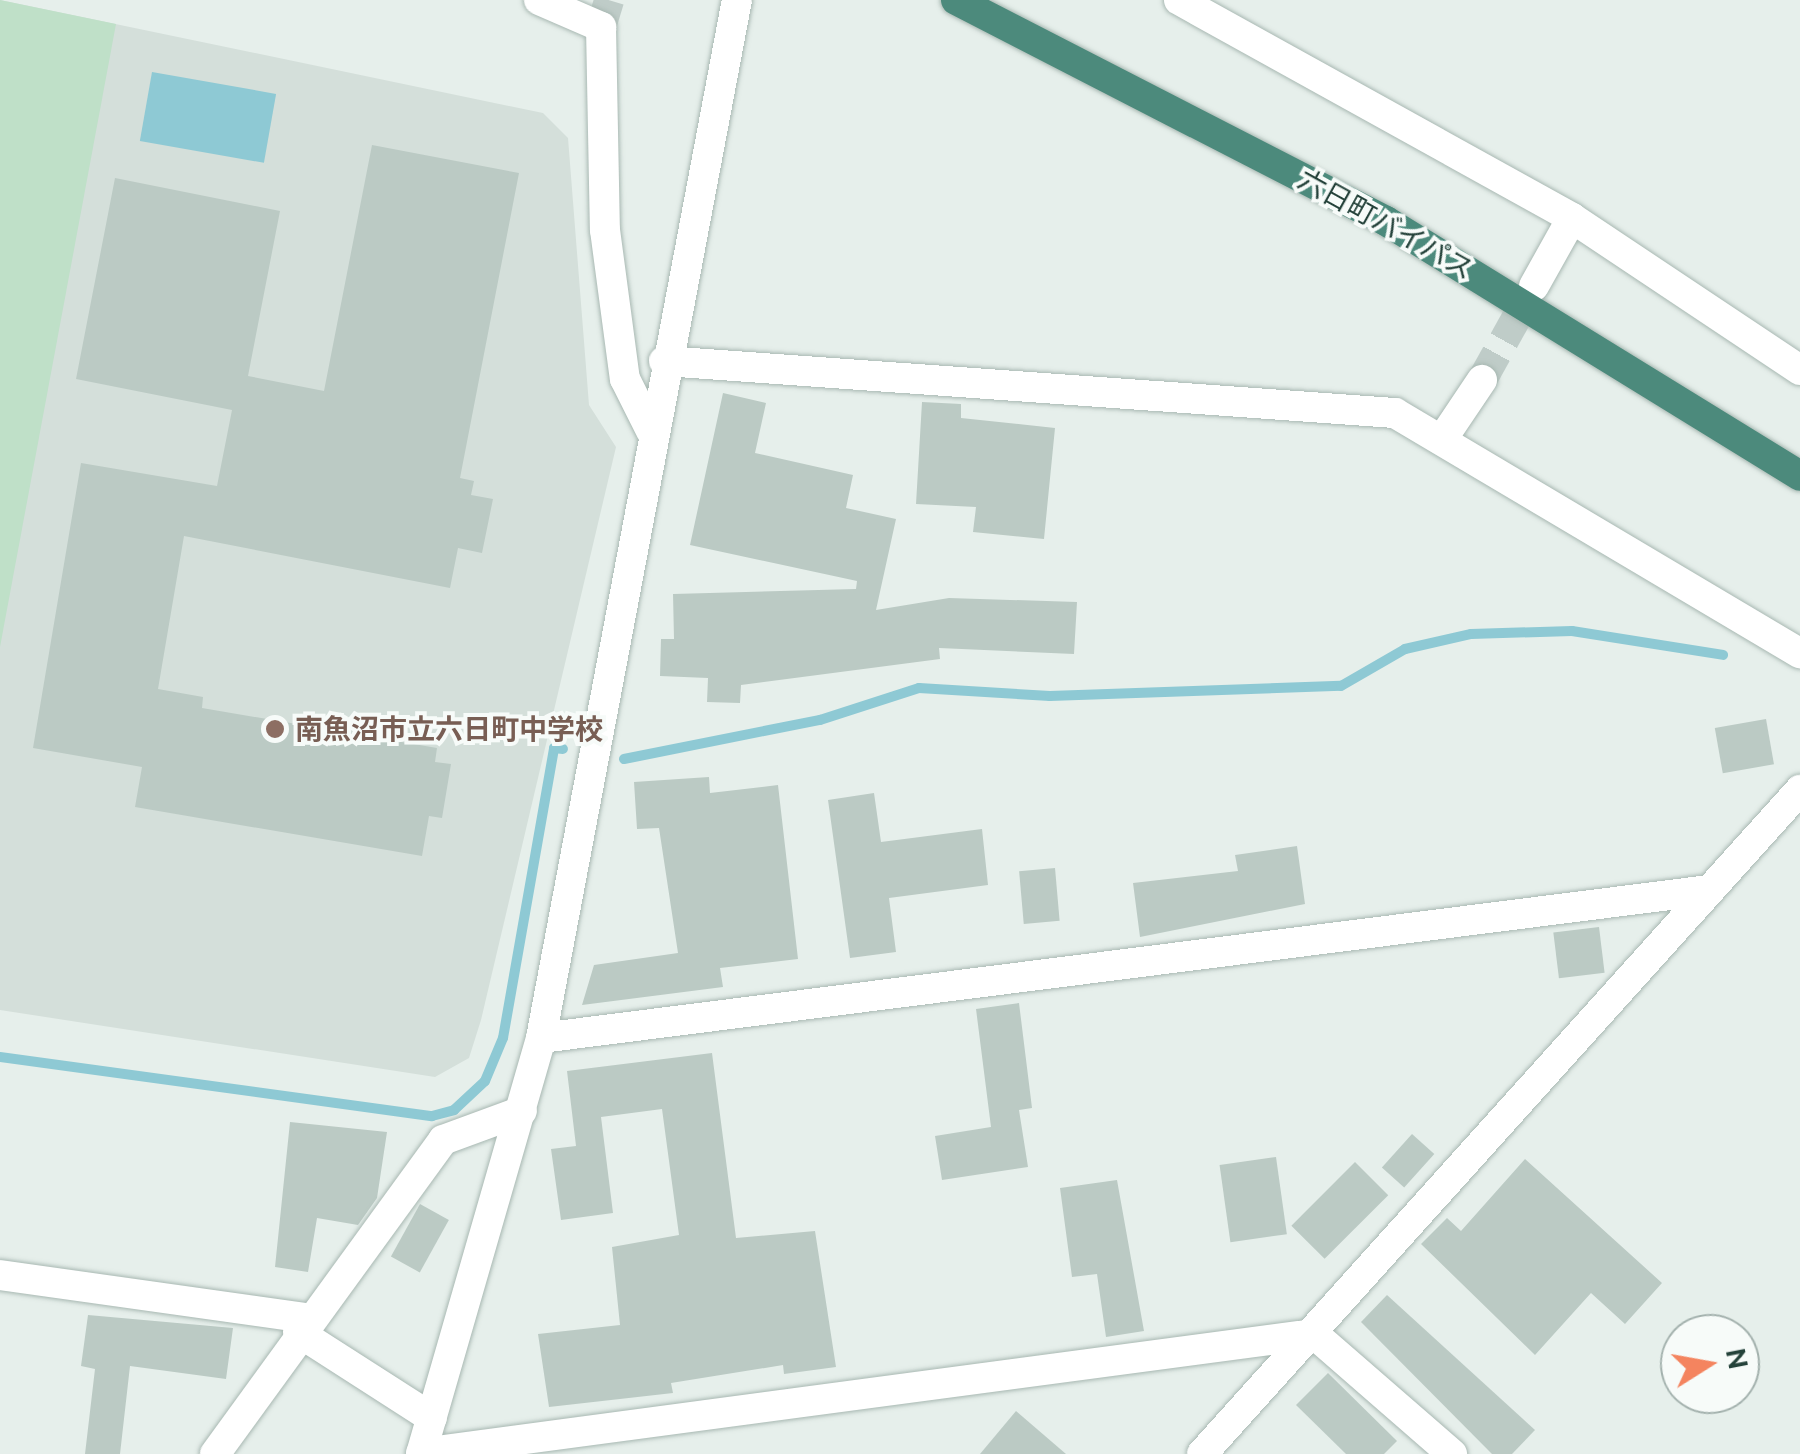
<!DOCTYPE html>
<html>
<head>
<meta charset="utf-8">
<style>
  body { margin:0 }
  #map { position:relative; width:1800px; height:1454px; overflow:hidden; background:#e6efeb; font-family:Ubuntu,"Noto Sans JP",sans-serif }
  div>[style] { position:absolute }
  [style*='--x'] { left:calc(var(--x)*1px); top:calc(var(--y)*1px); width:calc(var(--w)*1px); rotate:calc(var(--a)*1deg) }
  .built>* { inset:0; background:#d4dfda }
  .green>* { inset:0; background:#bfe0c8 }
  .water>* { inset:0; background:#8ec9d4; transform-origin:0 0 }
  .stream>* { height:10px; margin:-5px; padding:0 5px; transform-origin:5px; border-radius:5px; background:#8ec9d4 }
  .building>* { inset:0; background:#bbcac4; transform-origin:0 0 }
  .minor-tunnel>* { height:30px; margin-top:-15px; transform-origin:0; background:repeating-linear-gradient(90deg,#bfccc8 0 30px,transparent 0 45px) }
  .roads { filter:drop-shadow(0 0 2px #a8b8b2) drop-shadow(0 0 2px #a8b8b2) }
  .minor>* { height:30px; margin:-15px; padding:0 15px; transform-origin:15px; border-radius:15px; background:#fff }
  .tertiary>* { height:30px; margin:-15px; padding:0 15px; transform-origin:15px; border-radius:15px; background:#fff }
  .trunk>* { height:30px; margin:-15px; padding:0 15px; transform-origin:15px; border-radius:15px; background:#4c8a7c }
  .dots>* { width:28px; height:28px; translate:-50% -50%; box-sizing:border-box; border:5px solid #f7fbf9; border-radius:50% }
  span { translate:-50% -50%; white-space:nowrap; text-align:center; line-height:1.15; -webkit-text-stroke:8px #f7fbf9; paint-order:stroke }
  .street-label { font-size:28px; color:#24423a }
  .education-label { font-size:28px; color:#785e54; font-weight:700 }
  .left { translate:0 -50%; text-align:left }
  .north { position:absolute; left:1660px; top:1314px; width:100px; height:100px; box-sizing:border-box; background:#f7fbf9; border:2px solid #a3b1ad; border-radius:50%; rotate:79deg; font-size:28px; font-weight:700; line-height:40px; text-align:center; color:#24423a }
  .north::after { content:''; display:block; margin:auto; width:35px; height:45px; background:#f4845f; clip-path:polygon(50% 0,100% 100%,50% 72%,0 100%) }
</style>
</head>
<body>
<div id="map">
  <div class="built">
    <i style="clip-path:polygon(0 0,543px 113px,568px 138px,589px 405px,616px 447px,481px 1020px,469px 1058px,435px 1077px,0 1010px)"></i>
  </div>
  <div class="green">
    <i style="clip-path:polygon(0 0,116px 24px,0 647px)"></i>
  </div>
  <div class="water">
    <i style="left:152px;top:72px;width:126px;height:70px;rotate:10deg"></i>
  </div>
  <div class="stream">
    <i style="--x:624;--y:759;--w:200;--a:-11.3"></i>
    <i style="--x:820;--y:720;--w:104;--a:-17.9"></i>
    <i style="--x:919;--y:688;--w:131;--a:3.5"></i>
    <i style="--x:1050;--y:696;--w:291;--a:-2"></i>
    <i style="--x:1341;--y:686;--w:74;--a:-30"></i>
    <i style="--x:1405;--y:649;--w:68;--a:-12.8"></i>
    <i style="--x:1471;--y:634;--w:101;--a:-1.7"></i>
    <i style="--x:1572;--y:631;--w:153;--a:9"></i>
    <i style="--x:0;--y:1057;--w:436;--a:7.8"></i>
    <i style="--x:432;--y:1116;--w:23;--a:-15"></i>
    <i style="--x:454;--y:1110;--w:42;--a:-43.1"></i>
    <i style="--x:485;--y:1081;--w:47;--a:-67.3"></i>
    <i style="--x:503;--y:1038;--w:294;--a:-80"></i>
    <i style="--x:554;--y:748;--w:9;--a:6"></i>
  </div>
  <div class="building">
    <i style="clip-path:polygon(372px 145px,519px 173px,460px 478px,474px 481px,471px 495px,493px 499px,482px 553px,458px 548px,450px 588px,184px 536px,158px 689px,203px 697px,202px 708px,437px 748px,435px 762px,451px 764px,442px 818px,429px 816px,422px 856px,135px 807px,142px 767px,33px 748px,81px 463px,217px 486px,232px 410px,76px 379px,115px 178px,280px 211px,248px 376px,324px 391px)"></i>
    <i style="clip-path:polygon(723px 393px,766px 403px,755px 453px,853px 475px,846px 508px,896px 519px,876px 610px,949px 598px,1077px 602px,1074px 654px,939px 648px,940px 659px,741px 685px,740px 703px,707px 702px,708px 678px,660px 676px,661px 639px,674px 639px,673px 594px,856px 589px,857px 581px,690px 545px)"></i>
    <i style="clip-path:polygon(922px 402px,961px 404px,961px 418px,1055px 428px,1044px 539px,973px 532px,976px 507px,916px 504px)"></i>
    <i style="left:1766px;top:719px;width:46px;height:52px;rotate:80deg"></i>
    <i style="clip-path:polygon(709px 777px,710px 793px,778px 785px,798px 959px,720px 968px,723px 987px,582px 1005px,594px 965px,678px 953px,659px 828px,637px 829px,634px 782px)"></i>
    <i style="clip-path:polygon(874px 793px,881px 842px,982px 829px,988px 885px,889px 898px,896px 952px,850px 958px,828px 800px)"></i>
    <i style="clip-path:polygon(1297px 846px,1305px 904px,1140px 937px,1133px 883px,1238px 871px,1235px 855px)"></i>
    <i style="left:1055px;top:868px;width:53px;height:36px;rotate:85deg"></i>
    <i style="left:1599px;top:927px;width:46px;height:46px;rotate:83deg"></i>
    <i style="clip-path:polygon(1019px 1003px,1032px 1108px,1019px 1110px,1028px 1167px,942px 1180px,935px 1136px,991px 1127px,976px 1009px)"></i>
    <i style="clip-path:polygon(712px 1053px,736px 1238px,815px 1231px,836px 1367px,784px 1374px,783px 1365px,671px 1383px,673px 1393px,549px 1407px,538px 1334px,620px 1325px,612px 1247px,679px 1235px,662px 1109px,601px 1117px,613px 1213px,561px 1220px,551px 1149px,576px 1146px,567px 1071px)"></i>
    <i style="clip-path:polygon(290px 1122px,387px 1132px,377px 1198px,358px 1225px,317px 1218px,308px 1272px,275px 1267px)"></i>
    <i style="left:1412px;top:1134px;width:30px;height:45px;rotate:42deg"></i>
    <i style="left:1276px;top:1157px;width:78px;height:57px;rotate:82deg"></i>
    <i style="clip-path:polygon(1525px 1159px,1662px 1283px,1625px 1324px,1591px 1293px,1535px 1355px,1421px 1244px,1447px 1218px,1461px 1231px)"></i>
    <i style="left:1355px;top:1162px;width:47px;height:90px;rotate:45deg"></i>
    <i style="clip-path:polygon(1117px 1180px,1144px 1331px,1106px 1337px,1097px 1274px,1072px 1277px,1060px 1188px)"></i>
    <i style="left:420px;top:1204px;width:33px;height:60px;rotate:29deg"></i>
    <i style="clip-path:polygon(1387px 1295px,1535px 1430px,1512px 1454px,1492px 1454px,1361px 1322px)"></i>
    <i style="clip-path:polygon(88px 1315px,233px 1328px,226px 1379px,130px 1366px,120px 1454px,85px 1454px,95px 1369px,81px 1366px)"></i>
    <i style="clip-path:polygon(1328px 1373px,1397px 1441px,1384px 1454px,1346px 1454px,1296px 1405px)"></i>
    <i style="clip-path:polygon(1016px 1411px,1066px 1454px,980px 1454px)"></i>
  </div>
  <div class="minor-tunnel">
    <i style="--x:601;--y:27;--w:28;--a:-73"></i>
    <i style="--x:1482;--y:380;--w:107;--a:-61"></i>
  </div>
  <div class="roads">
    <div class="minor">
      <i style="--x:539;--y:0;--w:68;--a:23.5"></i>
      <i style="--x:601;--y:27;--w:203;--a:88.9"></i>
      <i style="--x:605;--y:230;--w:150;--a:82.4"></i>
      <i style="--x:625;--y:379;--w:58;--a:63.4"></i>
      <i style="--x:1179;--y:0;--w:449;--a:29"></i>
      <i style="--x:1572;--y:218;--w:274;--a:33.7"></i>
      <i style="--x:1534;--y:286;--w:78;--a:-60.8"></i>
      <i style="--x:664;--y:361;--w:733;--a:4.07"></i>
      <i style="--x:1395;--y:413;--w:471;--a:30.7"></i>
      <i style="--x:1443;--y:438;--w:70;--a:-56.1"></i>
      <i style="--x:541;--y:1038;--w:1178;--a:-7.22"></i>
      <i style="--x:0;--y:1275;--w:310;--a:8"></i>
      <i style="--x:298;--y:1332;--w:159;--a:32.7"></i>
      <i style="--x:421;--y:1453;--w:901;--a:-7.59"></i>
      <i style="--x:1314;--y:1334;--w:183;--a:41"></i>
      <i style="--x:215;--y:1454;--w:388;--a:-54"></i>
      <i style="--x:443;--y:1140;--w:84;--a:-20.2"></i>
      <i style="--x:1202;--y:1454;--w:894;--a:-47.99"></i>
    </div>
    <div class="tertiary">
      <i style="--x:421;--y:1454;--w:433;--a:-73.9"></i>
      <i style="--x:541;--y:1038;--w:1056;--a:-79.31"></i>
    </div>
    <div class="trunk">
      <i style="--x:956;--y:0;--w:483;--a:27.2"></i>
      <i style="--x:1386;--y:221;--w:486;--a:31.6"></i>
    </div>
  </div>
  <div class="dots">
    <i style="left:275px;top:729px;background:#8d6e63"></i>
  </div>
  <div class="street-label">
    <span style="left:1386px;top:224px;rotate:29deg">六日町バイパス</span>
  </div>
  <div class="education-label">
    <span class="left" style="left:295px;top:729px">南魚沼市立六日町中学校</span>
  </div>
  <div class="north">N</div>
</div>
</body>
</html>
